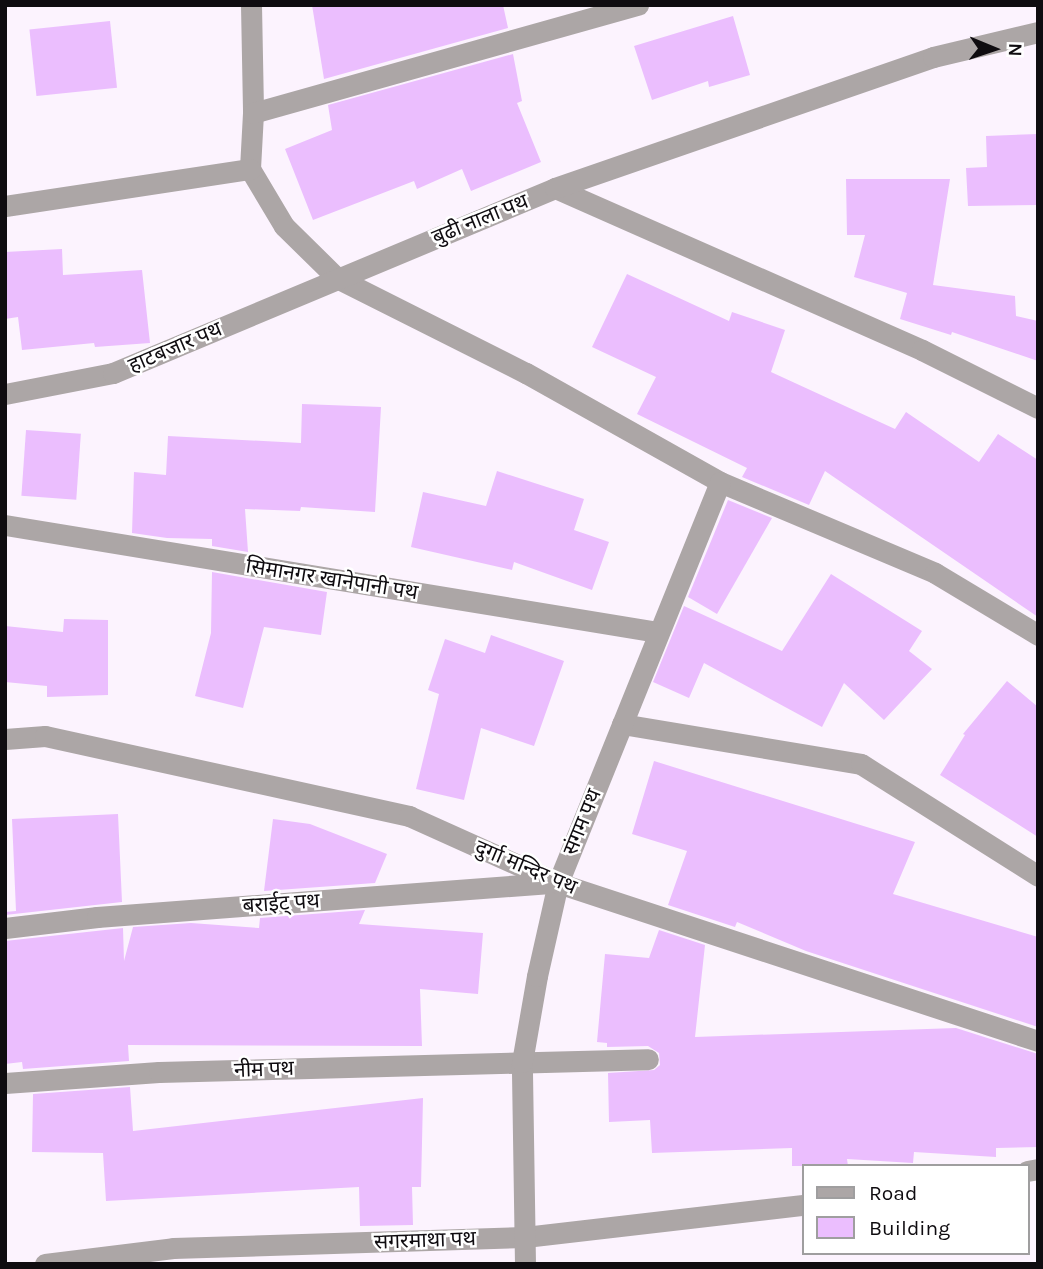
<!DOCTYPE html>
<html>
<head>
<meta charset="utf-8">
<style>
  body { margin:0 }
  #map { position:relative; width:1043px; height:1269px; overflow:hidden; background:#fcf3fe; font-family:Karla,"Noto Sans Devanagari",sans-serif }
  div>[style] { position:absolute }
  [style*='--x'] { left:calc(var(--x)*1px); top:calc(var(--y)*1px); width:calc(var(--w)*1px); rotate:calc(var(--a)*1deg) }
  .building>* { inset:0; background:#ebbefe; transform-origin:0 0 }
  .street>* { height:21px; margin:-10.5px; padding:0 10.5px; transform-origin:10.5px; border-radius:10.5px; background:#aca6a6 }
  span { translate:-50% -50%; white-space:nowrap; text-align:center; line-height:1.15; -webkit-text-stroke:5px #fff; paint-order:stroke }
  .street-label { font-size:21px; color:#0f0c10 }
  .frame { position:absolute; inset:0; border:7px solid #0f0c10; pointer-events:none }
  .legend { position:absolute; left:802px; top:1164px; width:228px; height:91px; box-sizing:border-box; background:#fff; border:2px solid #9f9e9f; margin:0; padding:9px 12px; list-style:none; font-size:21px; color:#0f0c10 }
  .legend li { display:flex; align-items:center; gap:14px; height:35px }
  .legend b { width:35px; border:2px solid #9f9e9f }
  .north { position:absolute; left:959px; top:14px; width:70px; height:70px; -webkit-text-stroke:5px #fff; paint-order:stroke; rotate:92deg; font-size:19px; font-weight:700; line-height:28px; text-align:center; color:#0f0c10 }
  .north::after { content:''; display:block; margin:auto; width:24px; height:32px; background:#0f0c10; clip-path:polygon(50% 0,100% 100%,50% 72%,0 100%) }
</style>
</head>
<body>
<div id="map">
  <div class="building">
    <i style="clip-path:polygon(312px 5px,503px 5px,508px 28px,324px 79px)"></i>
    <i style="clip-path:polygon(733px 16px,750px 75px,709px 87px,708px 81px,652px 100px,634px 46px)"></i>
    <i style="left:110px;top:21px;width:67px;height:81px;rotate:84deg"></i>
    <i style="clip-path:polygon(513px 54px,522px 101px,517px 103px,541px 162px,471px 191px,462px 169px,417px 189px,414px 181px,313px 220px,285px 149px,332px 130px,328px 105px)"></i>
    <i style="clip-path:polygon(1038px 134px,1038px 205px,968px 206px,966px 168px,987px 167px,986px 136px)"></i>
    <i style="clip-path:polygon(846px 179px,950px 179px,933px 285px,1015px 296px,1016px 316px,1038px 321px,1038px 361px,952px 332px,951px 335px,900px 319px,907px 293px,854px 277px,865px 235px,847px 235px)"></i>
    <i style="clip-path:polygon(62px 249px,63px 275px,142px 270px,150px 343px,95px 347px,94px 343px,22px 350px,18px 317px,5px 319px,5px 252px)"></i>
    <i style="clip-path:polygon(627px 274px,729px 321px,732px 312px,785px 330px,771px 372px,895px 429px,906px 412px,979px 462px,998px 434px,1038px 460px,1038px 617px,825px 471px,809px 505px,742px 477px,747px 468px,637px 414px,656px 377px,592px 347px)"></i>
    <i style="clip-path:polygon(302px 404px,381px 407px,375px 512px,301px 507px,300px 511px,245px 509px,248px 552px,212px 546px,212px 539px,167px 538px,132px 533px,134px 472px,166px 475px,168px 436px,301px 443px)"></i>
    <i style="left:26px;top:430px;width:55px;height:66px;rotate:4deg"></i>
    <i style="clip-path:polygon(497px 471px,584px 499px,574px 530px,609px 542px,592px 590px,514px 562px,512px 570px,411px 547px,423px 492px,486px 506px)"></i>
    <i style="clip-path:polygon(728px 500px,772px 518px,717px 614px,688px 597px)"></i>
    <i style="clip-path:polygon(212px 572px,327px 592px,321px 635px,264px 627px,243px 708px,195px 696px,211px 633px)"></i>
    <i style="clip-path:polygon(831px 574px,922px 631px,909px 651px,932px 669px,884px 720px,844px 683px,822px 727px,704px 663px,689px 698px,653px 682px,684px 606px,782px 651px)"></i>
    <i style="clip-path:polygon(64px 619px,108px 620px,108px 695px,47px 697px,47px 686px,5px 682px,5px 626px,63px 632px)"></i>
    <i style="clip-path:polygon(491px 635px,564px 661px,534px 746px,481px 728px,464px 800px,416px 789px,439px 694px,428px 690px,445px 639px,485px 653px)"></i>
    <i style="clip-path:polygon(1007px 681px,1038px 707px,1038px 837px,940px 775px,965px 735px,963px 734px)"></i>
    <i style="clip-path:polygon(654px 761px,915px 842px,893px 894px,1038px 937px,1038px 1027px,806px 951px,737px 922px,735px 927px,668px 905px,687px 851px,632px 834px)"></i>
    <i style="clip-path:polygon(118px 814px,122px 902px,5px 915px,5px 912px,16px 911px,12px 819px)"></i>
    <i style="clip-path:polygon(273px 819px,310px 824px,387px 854px,375px 883px,264px 891px)"></i>
    <i style="clip-path:polygon(365px 910px,359px 924px,483px 933px,478px 994px,420px 989px,422px 1046px,128px 1045px,129px 1061px,23px 1069px,22px 1062px,5px 1064px,5px 941px,123px 928px,124px 961px,133px 927px,191px 923px,259px 928px,260px 918px)"></i>
    <i style="clip-path:polygon(659px 930px,705px 945px,695px 1037px,956px 1028px,1038px 1054px,1038px 1147px,996px 1148px,996px 1157px,914px 1152px,913px 1163px,847px 1159px,848px 1166px,792px 1166px,792px 1148px,652px 1153px,650px 1120px,609px 1122px,608px 1073px,654px 1070px,660px 1065px,659px 1053px,648px 1046px,607px 1047px,607px 1043px,597px 1042px,605px 954px,649px 958px)"></i>
    <i style="clip-path:polygon(130px 1087px,133px 1131px,423px 1098px,421px 1187px,412px 1187px,413px 1225px,360px 1226px,359px 1187px,106px 1201px,103px 1153px,32px 1152px,33px 1094px)"></i>
  </div>
  <div class="street">
    <i style="--x:251;--y:5;--w:108;--a:88.9"></i>
    <i style="--x:253;--y:113;--w:56;--a:93.1"></i>
    <i style="--x:250;--y:169;--w:66;--a:59.2"></i>
    <i style="--x:284;--y:226;--w:74;--a:44.5"></i>
    <i style="--x:337;--y:278;--w:212;--a:26.7"></i>
    <i style="--x:526;--y:373;--w:223;--a:29.3"></i>
    <i style="--x:720;--y:482;--w:233;--a:22.9"></i>
    <i style="--x:935;--y:573;--w:120;--a:31"></i>
    <i style="--x:253;--y:113;--w:400;--a:-15.7"></i>
    <i style="--x:555;--y:188;--w:401;--a:23.8"></i>
    <i style="--x:922;--y:350;--w:130;--a:26.6"></i>
    <i style="--x:5;--y:206;--w:248;--a:-8.6"></i>
    <i style="--x:5;--y:394;--w:110;--a:-11"></i>
    <i style="--x:113;--y:373;--w:479;--a:-22.7"></i>
    <i style="--x:555;--y:188;--w:400;--a:-19.1"></i>
    <i style="--x:933;--y:57;--w:108;--a:-13.4"></i>
    <i style="--x:5;--y:525;--w:662;--a:9.31"></i>
    <i style="--x:622;--y:724;--w:242;--a:9.5"></i>
    <i style="--x:861;--y:764;--w:209;--a:32.3"></i>
    <i style="--x:5;--y:739;--w:40;--a:-4.3"></i>
    <i style="--x:45;--y:736;--w:373;--a:12.4"></i>
    <i style="--x:409;--y:816;--w:163;--a:24.2"></i>
    <i style="--x:558;--y:883;--w:505;--a:18.22"></i>
    <i style="--x:5;--y:928;--w:93;--a:-6.8"></i>
    <i style="--x:97;--y:917;--w:458;--a:-4.3"></i>
    <i style="--x:5;--y:1083;--w:154;--a:-4.1"></i>
    <i style="--x:159;--y:1072;--w:489;--a:-1.5"></i>
    <i style="--x:1027;--y:1171;--w:11;--a:-10"></i>
    <i style="--x:45;--y:1264;--w:129;--a:-7.1"></i>
    <i style="--x:173;--y:1248;--w:352;--a:-1.8"></i>
    <i style="--x:525;--y:1237;--w:280;--a:-6.6"></i>
    <i style="--x:525;--y:1264;--w:202;--a:-90.9"></i>
    <i style="--x:522;--y:1062;--w:87;--a:-80.1"></i>
    <i style="--x:537;--y:976;--w:95;--a:-77.3"></i>
    <i style="--x:558;--y:883;--w:432;--a:-68"></i>
  </div>
  <div class="street-label">
    <span style="left:480px;top:219px;rotate:-22deg">बुढी नाला पथ</span>
    <span style="left:175px;top:347px;rotate:-23deg">हाटबजार पथ</span>
    <span style="left:332px;top:579px;rotate:9deg">सिमानगर खानेपानी पथ</span>
    <span style="left:582px;top:822px;rotate:-68deg">संगम पथ</span>
    <span style="left:526px;top:867px;rotate:23deg">दुर्गा मन्दिर पथ</span>
    <span style="left:281px;top:903px;rotate:-4deg">बराईट् पथ</span>
    <span style="left:264px;top:1069px;rotate:-2deg">नीम पथ</span>
    <span style="left:425px;top:1240px;rotate:-2deg">सगरमाथा पथ</span>
  </div>
  <div class="frame"></div>
  <ul class="legend">
  <li><b style="height:9px;background:#aca6a6"></b>Road</li>
  <li><b style="height:19px;background:#ebbefe"></b>Building</li>
  </ul>
  <div class="north">N</div>
</div>
</body>
</html>
